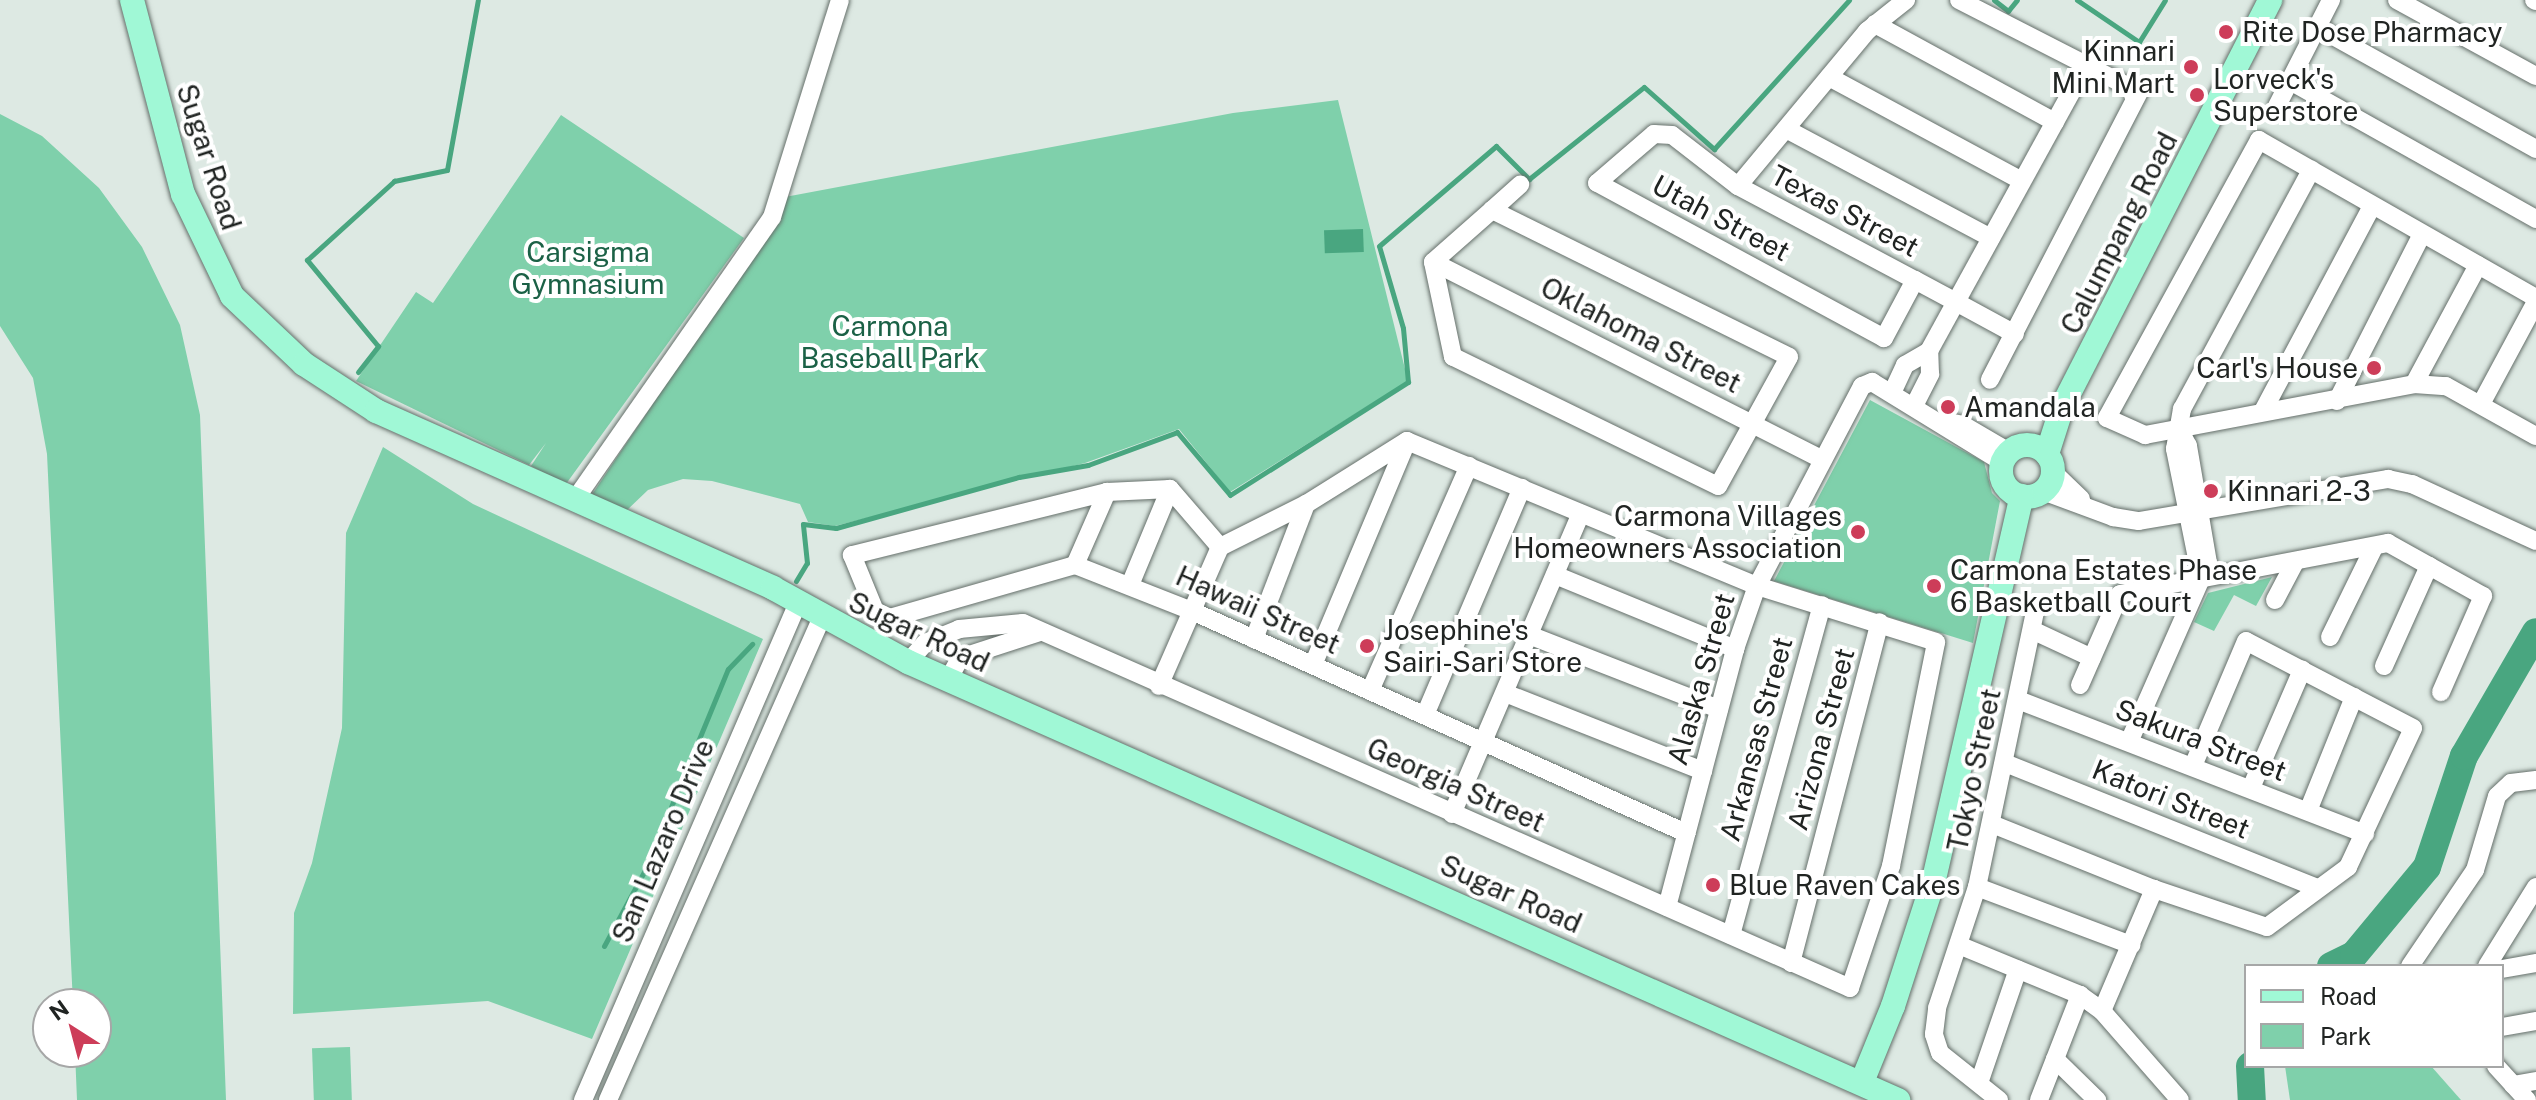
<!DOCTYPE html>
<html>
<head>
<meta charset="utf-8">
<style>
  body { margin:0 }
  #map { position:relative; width:2536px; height:1100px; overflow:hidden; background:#dde9e3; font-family:"Public Sans",sans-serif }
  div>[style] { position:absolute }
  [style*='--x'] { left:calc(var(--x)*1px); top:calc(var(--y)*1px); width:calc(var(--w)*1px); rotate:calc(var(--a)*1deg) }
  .green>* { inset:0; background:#7fd0ab; transform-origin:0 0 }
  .water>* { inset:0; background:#49a680; transform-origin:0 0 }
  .stream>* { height:5px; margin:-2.5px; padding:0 2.5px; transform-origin:2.5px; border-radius:2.5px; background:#49a680 }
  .river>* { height:28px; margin:-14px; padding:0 14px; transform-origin:14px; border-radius:14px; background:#49a680 }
  .roads { filter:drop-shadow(0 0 2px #656f6a) drop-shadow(0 0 2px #656f6a) }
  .minor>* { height:18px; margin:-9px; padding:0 9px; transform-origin:9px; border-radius:9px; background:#fff }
  .major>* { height:24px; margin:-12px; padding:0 12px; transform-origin:12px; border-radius:12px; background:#a0f8d6 }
  .major>.ring { margin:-12px; padding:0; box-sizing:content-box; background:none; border:24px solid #a0f8d6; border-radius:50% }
  .dots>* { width:22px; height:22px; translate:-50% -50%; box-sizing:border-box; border:4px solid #fff; border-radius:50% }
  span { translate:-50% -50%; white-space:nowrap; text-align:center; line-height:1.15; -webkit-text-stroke:8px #fff; paint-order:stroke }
  .poi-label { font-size:28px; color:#202422 }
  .left { translate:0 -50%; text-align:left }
  .right { translate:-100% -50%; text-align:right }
  .street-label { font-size:28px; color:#202422 }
  .park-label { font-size:28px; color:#1b6146 }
  .legend { position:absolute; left:2244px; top:964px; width:260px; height:104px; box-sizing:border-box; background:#fff; border:2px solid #a6a7a7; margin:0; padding:10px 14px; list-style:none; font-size:24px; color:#202422 }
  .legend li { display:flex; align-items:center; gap:16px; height:40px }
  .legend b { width:40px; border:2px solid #a6a7a7 }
  .north { position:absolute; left:32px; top:988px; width:80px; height:80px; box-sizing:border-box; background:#fff; border:2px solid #a6a7a7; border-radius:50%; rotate:324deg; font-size:22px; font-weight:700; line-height:32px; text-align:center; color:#202422 }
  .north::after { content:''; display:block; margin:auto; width:28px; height:36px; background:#cd3d59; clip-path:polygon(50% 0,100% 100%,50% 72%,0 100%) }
</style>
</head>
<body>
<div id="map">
  <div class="green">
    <i style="clip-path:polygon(1338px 100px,1408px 381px,1230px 492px,1179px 429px,1085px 463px,835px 526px,808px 522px,800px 504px,712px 481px,683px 479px,648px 490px,625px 512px,591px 496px,775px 222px,785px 197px,1233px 113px)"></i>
    <i style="clip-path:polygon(0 114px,42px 136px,99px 188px,142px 247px,180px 325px,200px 415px,226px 1100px,77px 1100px,75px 1052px,96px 1052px,96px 1004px,73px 1004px,47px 454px,33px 378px,0 326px)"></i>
    <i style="clip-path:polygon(561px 115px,744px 238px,566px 484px,531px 466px,546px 443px,529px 465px,356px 381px,416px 292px,433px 303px)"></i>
    <i style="clip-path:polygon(1870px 400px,1984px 462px,1992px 493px,2000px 501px,1973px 643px,1774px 581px)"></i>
    <i style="clip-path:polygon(383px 447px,473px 504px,763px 639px,592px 1039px,488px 1001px,293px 1014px,294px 913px,312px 863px,342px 728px,346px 533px)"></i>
    <i style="clip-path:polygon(2272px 577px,2256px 606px,2234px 595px,2214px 631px,2194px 622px,2208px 593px)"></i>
    <i style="left:350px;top:1047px;width:53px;height:38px;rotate:88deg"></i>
    <i style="clip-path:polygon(2285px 1066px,2431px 1066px,2461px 1100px,2290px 1100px)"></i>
  </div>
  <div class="water">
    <i style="left:1363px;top:229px;width:23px;height:39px;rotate:88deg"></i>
  </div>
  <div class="stream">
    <i style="--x:1994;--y:0;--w:18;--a:38"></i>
    <i style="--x:2008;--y:11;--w:14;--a:-51"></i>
    <i style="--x:2077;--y:0;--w:75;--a:34.1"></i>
    <i style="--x:2139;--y:42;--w:49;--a:-58.2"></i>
    <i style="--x:358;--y:372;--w:33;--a:-52"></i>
    <i style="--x:378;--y:346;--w:112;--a:-129.5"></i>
    <i style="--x:307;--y:260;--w:118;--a:-42.2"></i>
    <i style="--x:394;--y:181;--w:54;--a:-11.7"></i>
    <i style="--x:447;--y:170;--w:173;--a:-79.7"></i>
    <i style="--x:796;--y:581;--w:21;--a:-59"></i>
    <i style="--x:807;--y:563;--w:39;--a:-96"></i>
    <i style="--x:803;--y:524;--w:33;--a:7"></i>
    <i style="--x:836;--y:528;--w:190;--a:-15.6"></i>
    <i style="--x:1019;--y:477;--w:70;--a:-9.9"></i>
    <i style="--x:1088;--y:465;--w:95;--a:-20.3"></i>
    <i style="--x:1177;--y:432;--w:82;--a:49.9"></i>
    <i style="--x:1230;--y:495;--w:211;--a:-32.4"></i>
    <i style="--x:1408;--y:382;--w:54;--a:-95.3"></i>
    <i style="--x:1403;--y:328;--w:85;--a:-106.3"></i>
    <i style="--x:1379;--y:246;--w:154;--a:-40.5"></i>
    <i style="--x:1496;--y:146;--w:47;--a:45"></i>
    <i style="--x:1529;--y:179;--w:147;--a:-38.7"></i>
    <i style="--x:1644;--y:87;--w:94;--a:41.5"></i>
    <i style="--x:1714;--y:149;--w:201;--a:-47.8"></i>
    <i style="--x:604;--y:946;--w:86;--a:-61.7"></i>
    <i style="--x:645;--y:870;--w:217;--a:-67.6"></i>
    <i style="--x:728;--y:669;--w:35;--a:-46"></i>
  </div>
  <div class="river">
    <i style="--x:2331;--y:966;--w:25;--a:-26"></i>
    <i style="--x:2354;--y:955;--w:114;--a:-50.3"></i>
    <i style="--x:2427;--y:867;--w:117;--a:-71.6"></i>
    <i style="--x:2464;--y:756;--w:143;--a:-59.9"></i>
    <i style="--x:2250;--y:1066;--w:34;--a:87"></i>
  </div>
  <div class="roads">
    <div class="minor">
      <i style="--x:1959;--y:0;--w:202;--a:27.1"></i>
      <i style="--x:2139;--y:92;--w:324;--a:117.4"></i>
      <i style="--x:2397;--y:0;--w:158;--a:28.7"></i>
      <i style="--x:2534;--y:0;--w:2;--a:27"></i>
      <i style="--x:1875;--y:24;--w:205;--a:28.6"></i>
      <i style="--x:2317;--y:27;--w:251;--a:29.1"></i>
      <i style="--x:1829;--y:77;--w:219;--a:28.3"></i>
      <i style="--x:2290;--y:81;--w:282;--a:29.3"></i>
      <i style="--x:2277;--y:106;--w:119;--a:-63"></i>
      <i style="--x:1786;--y:129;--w:232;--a:28"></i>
      <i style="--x:1738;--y:186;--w:202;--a:-50.2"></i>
      <i style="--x:1867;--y:31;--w:50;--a:-38.5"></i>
      <i style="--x:1492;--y:210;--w:331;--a:26.3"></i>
      <i style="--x:1789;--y:357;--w:147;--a:118.8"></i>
      <i style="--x:1718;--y:486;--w:295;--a:-154"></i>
      <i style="--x:1453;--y:357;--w:97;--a:-101.9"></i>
      <i style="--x:1433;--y:262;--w:79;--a:-41.4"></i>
      <i style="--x:1492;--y:210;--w:38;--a:-42"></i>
      <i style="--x:1433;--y:262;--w:437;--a:26.9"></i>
      <i style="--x:1915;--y:280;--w:66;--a:118.1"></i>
      <i style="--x:1884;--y:338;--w:326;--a:-151.6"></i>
      <i style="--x:1597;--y:183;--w:75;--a:-40.7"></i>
      <i style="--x:1654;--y:134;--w:18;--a:3"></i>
      <i style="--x:1672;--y:135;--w:83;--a:37.7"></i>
      <i style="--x:1738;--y:186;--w:200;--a:28"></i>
      <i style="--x:1915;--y:280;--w:47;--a:28.2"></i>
      <i style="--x:1956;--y:302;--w:67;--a:28.5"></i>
      <i style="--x:2536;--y:298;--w:319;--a:-150.3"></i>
      <i style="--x:2259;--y:140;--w:317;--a:118.7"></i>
      <i style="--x:2107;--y:418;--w:42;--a:24.1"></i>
      <i style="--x:2145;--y:435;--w:274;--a:-10.7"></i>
      <i style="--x:2414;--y:384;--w:32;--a:4"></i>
      <i style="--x:2446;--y:386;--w:103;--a:29.1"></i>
      <i style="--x:2414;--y:384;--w:135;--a:-61.7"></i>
      <i style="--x:1892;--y:393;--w:31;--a:-65"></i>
      <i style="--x:1905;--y:365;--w:28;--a:-30"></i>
      <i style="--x:2337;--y:401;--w:187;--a:-63"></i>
      <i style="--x:2481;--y:404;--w:116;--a:-61.7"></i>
      <i style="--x:1914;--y:406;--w:36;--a:-63"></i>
      <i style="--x:1930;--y:374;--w:23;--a:-92"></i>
      <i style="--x:1929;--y:351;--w:326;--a:-61.2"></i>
      <i style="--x:2263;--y:411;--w:232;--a:-62"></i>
      <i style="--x:1943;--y:421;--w:20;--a:11"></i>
      <i style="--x:1963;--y:425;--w:53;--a:30.4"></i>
      <i style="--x:2053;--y:472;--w:39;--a:44"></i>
      <i style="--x:1170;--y:489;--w:63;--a:177.3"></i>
      <i style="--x:1107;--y:492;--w:263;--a:166.1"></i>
      <i style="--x:852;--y:555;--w:61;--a:67.7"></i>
      <i style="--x:875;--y:611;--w:17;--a:25"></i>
      <i style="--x:890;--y:618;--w:192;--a:-16"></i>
      <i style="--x:1075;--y:565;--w:126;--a:21.5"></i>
      <i style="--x:1192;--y:611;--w:542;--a:24.2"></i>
      <i style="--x:2043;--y:491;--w:75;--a:20.4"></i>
      <i style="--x:2113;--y:517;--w:26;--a:9"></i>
      <i style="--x:2139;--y:521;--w:253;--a:-9.6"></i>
      <i style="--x:2388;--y:479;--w:25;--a:12"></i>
      <i style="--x:2412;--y:484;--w:136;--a:24.7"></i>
      <i style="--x:574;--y:501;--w:346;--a:-55.1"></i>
      <i style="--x:772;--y:217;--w:227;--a:-72.6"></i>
      <i style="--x:1075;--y:565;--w:80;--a:-66.3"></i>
      <i style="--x:1555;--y:575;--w:195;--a:22.3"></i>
      <i style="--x:2201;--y:578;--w:132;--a:-101.4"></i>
      <i style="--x:2175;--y:449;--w:41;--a:-80.1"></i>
      <i style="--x:2182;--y:409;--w:272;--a:-61.6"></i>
      <i style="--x:1130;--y:585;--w:104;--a:-67.4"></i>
      <i style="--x:2275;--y:600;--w:43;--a:-62.2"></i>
      <i style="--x:2032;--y:630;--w:66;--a:25"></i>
      <i style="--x:1529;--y:635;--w:204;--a:21.3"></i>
      <i style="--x:2330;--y:637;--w:100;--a:-63.9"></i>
      <i style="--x:1254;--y:639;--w:145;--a:-68.9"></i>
      <i style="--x:908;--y:662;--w:25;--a:-48"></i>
      <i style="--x:925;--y:643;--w:37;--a:-22"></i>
      <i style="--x:959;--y:629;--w:64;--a:-5.4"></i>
      <i style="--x:1023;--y:623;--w:904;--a:23.81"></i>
      <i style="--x:1850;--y:988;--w:129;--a:-71.4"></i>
      <i style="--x:1891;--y:866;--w:228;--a:-78.6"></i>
      <i style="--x:1936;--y:642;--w:188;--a:-162.6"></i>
      <i style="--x:1757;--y:586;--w:379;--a:-157.5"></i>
      <i style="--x:1407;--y:441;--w:119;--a:148"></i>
      <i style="--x:1306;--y:504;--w:96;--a:153.4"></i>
      <i style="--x:1220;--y:547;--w:77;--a:-130.8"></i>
      <i style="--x:1313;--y:665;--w:243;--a:-67.2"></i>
      <i style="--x:2384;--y:666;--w:110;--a:-65.8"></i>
      <i style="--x:948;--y:680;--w:25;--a:-61"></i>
      <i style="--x:960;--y:658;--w:84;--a:-18"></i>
      <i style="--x:2080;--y:685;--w:99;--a:-66.3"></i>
      <i style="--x:2120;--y:594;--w:273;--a:-10.8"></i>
      <i style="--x:2388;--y:543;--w:109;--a:29.2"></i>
      <i style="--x:2483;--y:596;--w:105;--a:113.6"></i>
      <i style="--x:1159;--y:686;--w:152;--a:-66.3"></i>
      <i style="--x:1370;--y:691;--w:246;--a:-66.3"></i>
      <i style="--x:1505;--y:693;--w:213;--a:21.5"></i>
      <i style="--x:2018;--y:700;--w:372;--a:21.1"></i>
      <i style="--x:1425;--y:715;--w:247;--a:-66.9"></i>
      <i style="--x:2129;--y:742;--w:196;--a:-66.2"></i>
      <i style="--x:2208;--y:563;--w:119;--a:-99.7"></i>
      <i style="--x:2188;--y:446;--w:19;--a:-118"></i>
      <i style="--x:2005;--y:763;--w:336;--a:21.8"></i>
      <i style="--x:2251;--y:788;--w:129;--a:-66.6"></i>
      <i style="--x:2308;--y:811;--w:123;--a:-68"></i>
      <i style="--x:1452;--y:814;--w:327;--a:-66.8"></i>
      <i style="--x:1992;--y:824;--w:175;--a:21.9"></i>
      <i style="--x:2154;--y:889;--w:119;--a:18.6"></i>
      <i style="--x:2267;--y:927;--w:101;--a:-36.5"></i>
      <i style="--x:2348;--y:867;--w:153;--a:-64.9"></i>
      <i style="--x:2413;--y:728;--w:188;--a:-152.5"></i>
      <i style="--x:2246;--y:641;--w:136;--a:113"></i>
      <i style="--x:1977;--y:887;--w:165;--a:20.6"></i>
      <i style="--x:1667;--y:907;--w:267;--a:-75.2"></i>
      <i style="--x:1735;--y:649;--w:67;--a:-70.8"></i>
      <i style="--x:1757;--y:586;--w:226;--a:-62.3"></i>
      <i style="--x:1862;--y:386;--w:11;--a:-22"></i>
      <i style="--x:1872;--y:382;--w:153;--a:31.6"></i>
      <i style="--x:1731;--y:935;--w:342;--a:-74.6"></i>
      <i style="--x:1961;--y:946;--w:129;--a:22.4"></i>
      <i style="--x:2080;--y:995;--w:27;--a:36"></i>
      <i style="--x:2102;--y:1011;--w:118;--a:48.8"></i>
      <i style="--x:1791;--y:963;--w:352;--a:-75.4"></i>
      <i style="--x:2410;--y:966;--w:116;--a:-55.9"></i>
      <i style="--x:2475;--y:870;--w:77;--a:-73.4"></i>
      <i style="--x:2497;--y:796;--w:19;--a:-43"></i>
      <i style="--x:2511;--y:783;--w:25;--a:-7"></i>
      <i style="--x:2487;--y:966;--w:93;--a:-58.2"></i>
      <i style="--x:2502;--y:969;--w:35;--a:-10"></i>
      <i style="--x:2102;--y:1011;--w:133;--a:-66.9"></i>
      <i style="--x:2502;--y:1027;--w:35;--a:-10"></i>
      <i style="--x:2055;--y:1059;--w:59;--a:44.3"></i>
      <i style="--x:2496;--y:1066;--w:46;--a:47.6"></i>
      <i style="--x:1979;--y:1083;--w:120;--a:-71.1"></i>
      <i style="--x:2513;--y:1085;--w:23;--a:-10"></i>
      <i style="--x:583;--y:1100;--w:539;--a:-66.62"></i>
      <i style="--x:608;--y:1100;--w:526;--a:-66.11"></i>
      <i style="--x:1999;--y:1100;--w:75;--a:-141.5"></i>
      <i style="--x:1940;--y:1053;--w:20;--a:-108"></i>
      <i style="--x:1934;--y:1034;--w:26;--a:-83"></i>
      <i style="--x:1937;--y:1008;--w:127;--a:-71.7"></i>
      <i style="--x:1977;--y:887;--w:285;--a:-78.1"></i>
      <i style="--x:2039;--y:1100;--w:113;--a:-68.7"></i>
    </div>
    <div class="major">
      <i style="--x:132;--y:0;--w:201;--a:75.3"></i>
      <i style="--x:183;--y:194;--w:113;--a:64.3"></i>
      <i style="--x:232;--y:296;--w:99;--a:43.4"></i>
      <i style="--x:304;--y:364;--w:86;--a:33.1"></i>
      <i style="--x:376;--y:411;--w:435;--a:24"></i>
      <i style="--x:773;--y:588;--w:154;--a:28.7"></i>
      <i style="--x:908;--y:662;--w:1083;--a:23.87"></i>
      <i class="ring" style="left:2001px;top:445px;width:28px;height:28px"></i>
      <i style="--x:2047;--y:454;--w:49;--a:-72.3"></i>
      <i style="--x:2062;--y:407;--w:457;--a:-62.9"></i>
      <i style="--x:1862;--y:1082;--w:82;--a:-67.8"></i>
      <i style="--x:1893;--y:1006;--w:133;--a:-72.1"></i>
      <i style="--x:1934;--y:879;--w:393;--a:-77.1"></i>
    </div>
  </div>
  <div class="dots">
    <i style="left:2226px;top:32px;background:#cd3d59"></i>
    <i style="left:2191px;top:67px;background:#cd3d59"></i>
    <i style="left:2197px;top:95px;background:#cd3d59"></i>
    <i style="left:2374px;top:368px;background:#cd3d59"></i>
    <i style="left:1948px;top:407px;background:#cd3d59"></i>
    <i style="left:2211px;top:491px;background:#cd3d59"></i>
    <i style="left:1858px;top:532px;background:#cd3d59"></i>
    <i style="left:1934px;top:586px;background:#cd3d59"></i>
    <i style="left:1367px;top:646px;background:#cd3d59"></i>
    <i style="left:1713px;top:885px;background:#cd3d59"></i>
  </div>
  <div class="poi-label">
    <span class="left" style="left:2242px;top:32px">Rite Dose Pharmacy</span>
    <span class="right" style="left:2175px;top:67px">Kinnari<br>Mini Mart</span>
    <span class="left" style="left:2213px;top:95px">Lorveck's<br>Superstore</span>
    <span class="right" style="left:2358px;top:368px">Carl's House</span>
    <span class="left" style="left:1964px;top:407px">Amandala</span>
    <span class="left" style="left:2227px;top:491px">Kinnari 2-3</span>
    <span class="right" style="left:1842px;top:532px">Carmona Villages<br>Homeowners Association</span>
    <span class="left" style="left:1950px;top:586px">Carmona Estates Phase<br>6 Basketball Court</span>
    <span class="left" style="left:1383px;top:646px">Josephine's<br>Sairi-Sari Store</span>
    <span class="left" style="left:1729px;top:885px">Blue Raven Cakes</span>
  </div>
  <div class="street-label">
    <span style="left:209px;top:157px;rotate:72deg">Sugar Road</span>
    <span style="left:1845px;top:211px;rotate:28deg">Texas Street</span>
    <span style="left:1721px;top:218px;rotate:28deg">Utah Street</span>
    <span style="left:2119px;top:233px;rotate:-63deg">Calumpang Road</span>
    <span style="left:1641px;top:335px;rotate:27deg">Oklahoma Street</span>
    <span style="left:1258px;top:610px;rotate:24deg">Hawaii Street</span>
    <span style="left:919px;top:632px;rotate:25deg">Sugar Road</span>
    <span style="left:1701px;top:679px;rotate:-74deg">Alaska Street</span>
    <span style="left:1756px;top:739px;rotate:-75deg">Arkansas Street</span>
    <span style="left:1821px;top:739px;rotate:-75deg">Arizona Street</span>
    <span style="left:2201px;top:740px;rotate:21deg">Sakura Street</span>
    <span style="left:1974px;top:770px;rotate:-78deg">Tokyo Street</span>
    <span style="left:1456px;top:785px;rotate:24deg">Georgia Street</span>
    <span style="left:2171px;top:799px;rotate:22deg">Katori Street</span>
    <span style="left:663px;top:841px;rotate:-67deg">San Lazaro Drive</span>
    <span style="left:1511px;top:894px;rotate:24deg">Sugar Road</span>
  </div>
  <div class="park-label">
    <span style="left:588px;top:268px">Carsigma<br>Gymnasium</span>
    <span style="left:890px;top:342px">Carmona<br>Baseball Park</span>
  </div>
  <ul class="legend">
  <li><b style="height:10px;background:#a0f8d6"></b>Road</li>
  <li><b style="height:22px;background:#7fd0ab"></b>Park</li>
  </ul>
  <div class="north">N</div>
</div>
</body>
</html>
